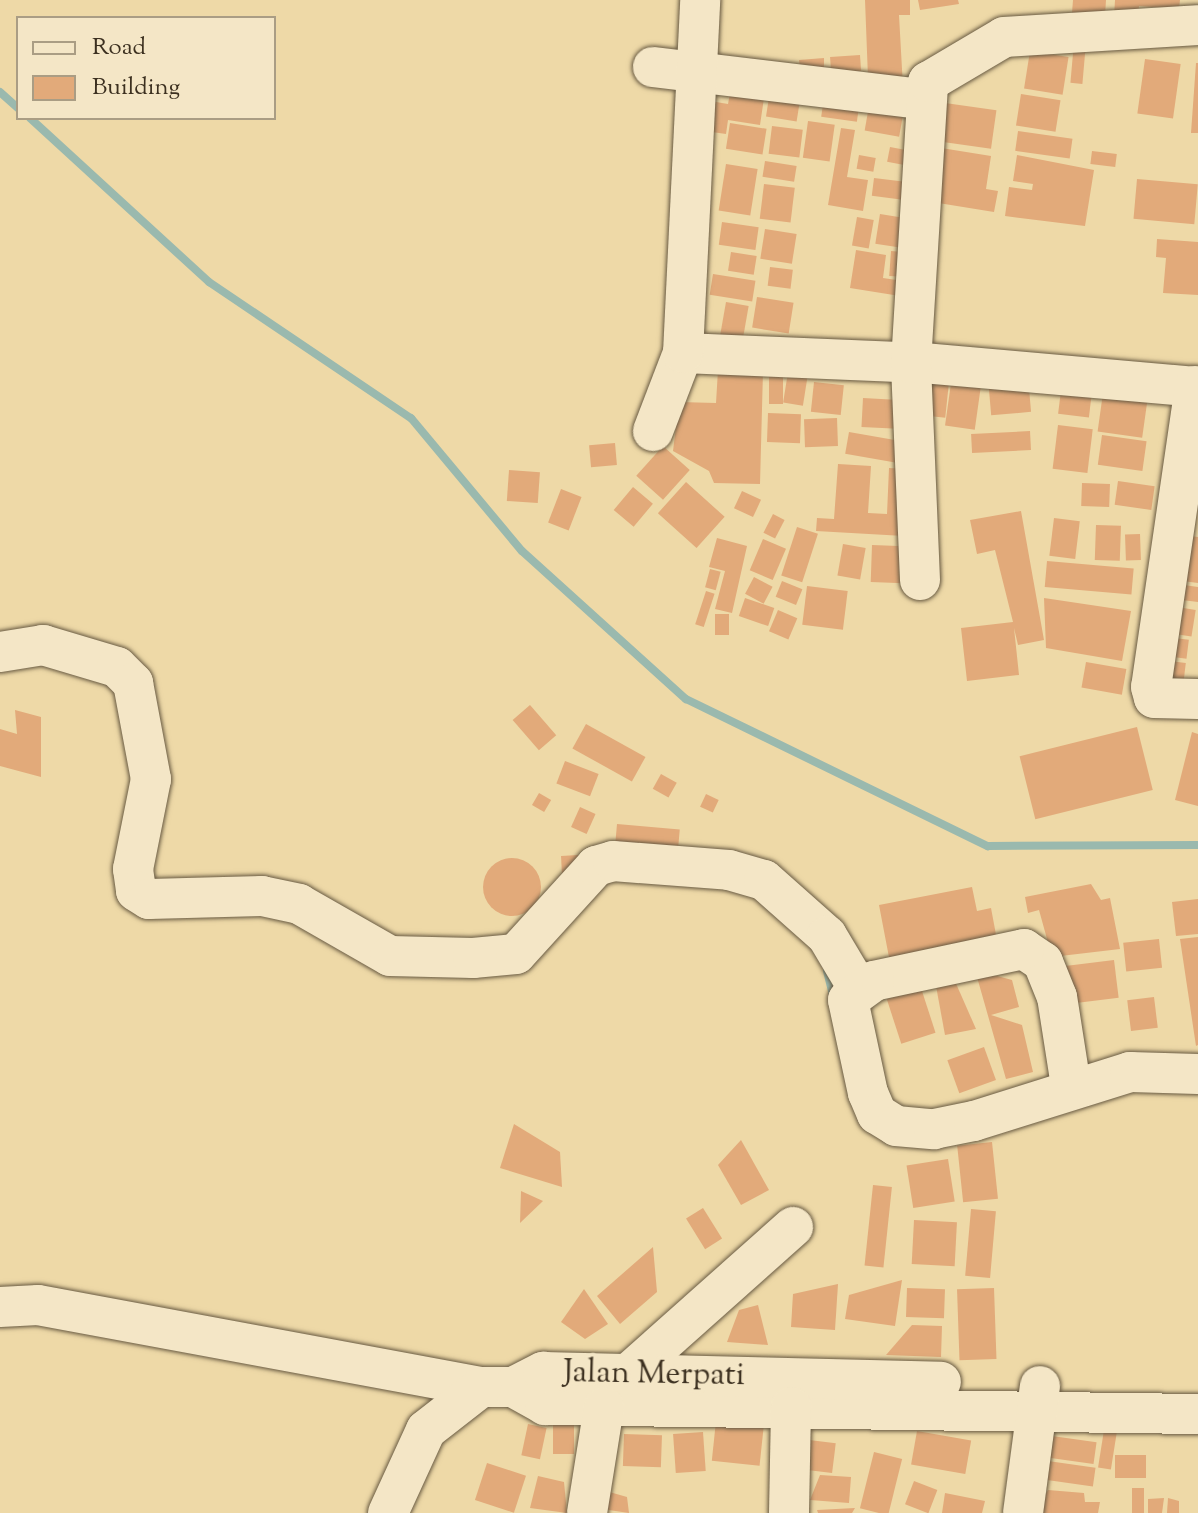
<!DOCTYPE html>
<html>
<head>
<meta charset="utf-8">
<style>
  body { margin:0 }
  #map { position:relative; width:1198px; height:1513px; overflow:hidden; background:#eed9a7; font-family:"Sorts Mill Goudy",serif }
  div>[style] { position:absolute }
  [style*='--x'] { left:calc(var(--x)*1px); top:calc(var(--y)*1px); width:calc(var(--w)*1px); rotate:calc(var(--a)*1deg) }
  .stream>* { height:8px; margin:-4px; padding:0 4px; transform-origin:4px; border-radius:4px; background:#9ab9ae }
  .building>* { inset:0; background:#e2aa7a; transform-origin:0 0 }
  .round { border-radius:50% }
  .roads { filter:drop-shadow(0 0 2px #685a42) drop-shadow(0 0 2px #685a42) }
  .minor>* { height:40px; margin:-20px; padding:0 20px; transform-origin:20px; border-radius:20px; background:#f4e6c6 }
  span { translate:-50% -50%; white-space:nowrap; text-align:center; line-height:1.15; -webkit-text-stroke:7px #f4e6c6; paint-order:stroke }
  .street-label { font-size:32px; color:#3c3020 }
  .legend { position:absolute; left:16px; top:16px; width:260px; height:104px; box-sizing:border-box; background:#f4e6c6; border:2px solid #aa9d84; margin:0; padding:10px 14px; list-style:none; font-size:24px; color:#3c3020 }
  .legend li { display:flex; align-items:center; gap:16px; height:40px }
  .legend b { width:40px; border:2px solid #aa9d84 }
</style>
</head>
<body>
<div id="map">
  <div class="stream">
    <i style="--x:0;--y:92;--w:24;--a:42"></i>
    <i style="--x:30;--y:118;--w:243;--a:42.5"></i>
    <i style="--x:209;--y:282;--w:244;--a:34"></i>
    <i style="--x:411;--y:418;--w:173;--a:50.2"></i>
    <i style="--x:522;--y:551;--w:221;--a:42.1"></i>
    <i style="--x:686;--y:699;--w:336;--a:26"></i>
    <i style="--x:988;--y:846;--w:210;--a:-0.3"></i>
    <i style="--x:827;--y:971;--w:30;--a:76"></i>
  </div>
  <div class="building">
    <i style="clip-path:polygon(865px 0,910px 0,910px 15px,899px 15px,903px 87px,868px 78px)"></i>
    <i style="clip-path:polygon(918px 0,958px 0,959px 4px,920px 10px)"></i>
    <i style="clip-path:polygon(1073px 0,1106px 0,1105px 16px,1072px 13px)"></i>
    <i style="clip-path:polygon(1115px 0,1180px 0,1179px 9px,1139px 6px,1138px 20px,1114px 17px)"></i>
    <i style="left:1074px;top:42px;width:12px;height:41px;rotate:5deg"></i>
    <i style="left:1030px;top:51px;width:39px;height:38px;rotate:9deg"></i>
    <i style="left:860px;top:55px;width:16px;height:30px;rotate:86deg"></i>
    <i style="clip-path:polygon(824px 58px,824px 72px,800px 69px,799px 60px)"></i>
    <i style="left:1145px;top:59px;width:36px;height:55px;rotate:8deg"></i>
    <i style="clip-path:polygon(1196px 63px,1198px 63px,1198px 133px,1191px 133px)"></i>
    <i style="left:771px;top:85px;width:31px;height:32px;rotate:9deg"></i>
    <i style="clip-path:polygon(730px 93px,764px 98px,760px 125px,728px 120px,726px 134px,705px 131px,710px 101px,728px 104px)"></i>
    <i style="left:1021px;top:94px;width:40px;height:32px;rotate:9deg"></i>
    <i style="left:824px;top:97px;width:36px;height:20px;rotate:8deg"></i>
    <i style="left:938px;top:102px;width:59px;height:39px;rotate:8deg"></i>
    <i style="left:869px;top:106px;width:35px;height:25px;rotate:10deg"></i>
    <i style="left:808px;top:121px;width:27px;height:37px;rotate:8deg"></i>
    <i style="left:730px;top:123px;width:37px;height:26px;rotate:9deg"></i>
    <i style="left:772px;top:126px;width:31px;height:28px;rotate:7deg"></i>
    <i style="clip-path:polygon(841px 128px,855px 130px,847px 177px,868px 180px,863px 211px,828px 205px)"></i>
    <i style="left:1018px;top:131px;width:55px;height:20px;rotate:8deg"></i>
    <i style="left:890px;top:147px;width:16px;height:15px;rotate:11deg"></i>
    <i style="clip-path:polygon(935px 147px,991px 156px,986px 189px,998px 191px,994px 212px,926px 201px)"></i>
    <i style="left:1092px;top:151px;width:25px;height:13px;rotate:7deg"></i>
    <i style="left:859px;top:155px;width:17px;height:14px;rotate:10deg"></i>
    <i style="clip-path:polygon(1017px 155px,1094px 170px,1085px 226px,1005px 216px,1009px 187px,1032px 190px,1033px 184px,1013px 181px)"></i>
    <i style="left:765px;top:161px;width:32px;height:16px;rotate:9deg"></i>
    <i style="left:726px;top:164px;width:32px;height:47px;rotate:9deg"></i>
    <i style="left:874px;top:178px;width:31px;height:18px;rotate:7deg"></i>
    <i style="left:1137px;top:179px;width:61px;height:40px;rotate:5deg"></i>
    <i style="left:764px;top:184px;width:31px;height:35px;rotate:7deg"></i>
    <i style="left:880px;top:214px;width:25px;height:30px;rotate:9deg"></i>
    <i style="left:857px;top:217px;width:17px;height:29px;rotate:10deg"></i>
    <i style="left:722px;top:222px;width:37px;height:23px;rotate:8deg"></i>
    <i style="left:765px;top:229px;width:32px;height:30px;rotate:9deg"></i>
    <i style="clip-path:polygon(1157px 239px,1198px 242px,1198px 295px,1163px 293px,1166px 258px,1156px 257px)"></i>
    <i style="clip-path:polygon(856px 250px,886px 255px,883px 278px,903px 281px,900px 296px,850px 288px)"></i>
    <i style="left:891px;top:251px;width:13px;height:25px;rotate:4deg"></i>
    <i style="left:731px;top:252px;width:26px;height:19px;rotate:9deg"></i>
    <i style="left:770px;top:267px;width:23px;height:19px;rotate:7deg"></i>
    <i style="left:713px;top:274px;width:43px;height:21px;rotate:9deg"></i>
    <i style="left:757px;top:297px;width:37px;height:31px;rotate:9deg"></i>
    <i style="left:726px;top:302px;width:23px;height:39px;rotate:10deg"></i>
    <i style="clip-path:polygon(718px 370px,763px 371px,760px 484px,714px 483px,709px 471px,673px 451px,679px 402px,716px 403px)"></i>
    <i style="left:922px;top:371px;width:28px;height:44px;rotate:6deg"></i>
    <i style="left:788px;top:372px;width:20px;height:31px;rotate:9deg"></i>
    <i style="left:769px;top:373px;width:14px;height:31px"></i>
    <i style="left:952px;top:376px;width:30px;height:50px;rotate:8deg"></i>
    <i style="left:1028px;top:377px;width:35px;height:40px;rotate:85deg"></i>
    <i style="left:814px;top:382px;width:30px;height:30px;rotate:6deg"></i>
    <i style="left:1062px;top:382px;width:31px;height:32px;rotate:7deg"></i>
    <i style="left:1104px;top:386px;width:45px;height:46px;rotate:8deg"></i>
    <i style="left:863px;top:398px;width:36px;height:29px;rotate:3deg"></i>
    <i style="left:768px;top:413px;width:33px;height:29px;rotate:2deg"></i>
    <i style="left:837px;top:418px;width:28px;height:33px;rotate:88deg"></i>
    <i style="left:1058px;top:425px;width:35px;height:44px;rotate:7deg"></i>
    <i style="left:1030px;top:431px;width:19px;height:59px;rotate:87deg"></i>
    <i style="left:849px;top:432px;width:58px;height:22px;rotate:10deg"></i>
    <i style="left:1102px;top:435px;width:45px;height:30px;rotate:8deg"></i>
    <i style="left:615px;top:443px;width:22px;height:26px;rotate:85deg"></i>
    <i style="left:663px;top:446px;width:36px;height:40px;rotate:42deg"></i>
    <i style="clip-path:polygon(838px 464px,871px 466px,868px 513px,887px 514px,889px 468px,907px 469px,904px 536px,816px 531px,817px 518px,834px 519px)"></i>
    <i style="left:509px;top:470px;width:31px;height:31px;rotate:4deg"></i>
    <i style="left:1118px;top:481px;width:37px;height:24px;rotate:8deg"></i>
    <i style="left:686px;top:482px;width:52px;height:42px;rotate:42deg"></i>
    <i style="left:1082px;top:483px;width:28px;height:23px;rotate:2deg"></i>
    <i style="left:633px;top:487px;width:26px;height:30px;rotate:40deg"></i>
    <i style="left:561px;top:489px;width:22px;height:36px;rotate:21deg"></i>
    <i style="left:742px;top:491px;width:21px;height:19px;rotate:25deg"></i>
    <i style="clip-path:polygon(1021px 511px,1044px 640px,1018px 645px,1014px 628px,1019px 675px,967px 681px,961px 628px,1013px 622px,995px 550px,977px 554px,970px 520px)"></i>
    <i style="left:773px;top:514px;width:13px;height:21px;rotate:27deg"></i>
    <i style="left:1054px;top:518px;width:26px;height:38px;rotate:7deg"></i>
    <i style="left:1096px;top:525px;width:25px;height:35px;rotate:2deg"></i>
    <i style="left:797px;top:527px;width:22px;height:51px;rotate:18deg"></i>
    <i style="left:1140px;top:534px;width:26px;height:15px;rotate:88deg"></i>
    <i style="clip-path:polygon(1181px 535px,1198px 537px,1198px 583px,1175px 580px)"></i>
    <i style="clip-path:polygon(717px 538px,747px 546px,732px 613px,715px 609px,725px 571px,709px 567px)"></i>
    <i style="left:763px;top:539px;width:25px;height:34px;rotate:23deg"></i>
    <i style="left:843px;top:544px;width:23px;height:32px;rotate:10deg"></i>
    <i style="left:872px;top:545px;width:33px;height:37px;rotate:2deg"></i>
    <i style="left:1047px;top:561px;width:87px;height:26px;rotate:5deg"></i>
    <i style="left:710px;top:569px;width:11px;height:19px;rotate:15deg"></i>
    <i style="left:754px;top:577px;width:21px;height:19px;rotate:28deg"></i>
    <i style="left:782px;top:581px;width:22px;height:17px;rotate:22deg"></i>
    <i style="clip-path:polygon(1177px 584px,1198px 587px,1198px 602px,1174px 599px)"></i>
    <i style="left:807px;top:586px;width:41px;height:39px;rotate:7deg"></i>
    <i style="left:706px;top:591px;width:9px;height:35px;rotate:18deg"></i>
    <i style="left:745px;top:598px;width:31px;height:19px;rotate:19deg"></i>
    <i style="clip-path:polygon(1044px 598px,1131px 611px,1122px 661px,1046px 648px)"></i>
    <i style="left:1171px;top:606px;width:25px;height:27px;rotate:9deg"></i>
    <i style="left:778px;top:610px;width:21px;height:23px;rotate:23deg"></i>
    <i style="left:715px;top:614px;width:14px;height:21px"></i>
    <i style="left:1166px;top:637px;width:23px;height:19px;rotate:7deg"></i>
    <i style="left:1161px;top:660px;width:25px;height:16px;rotate:7deg"></i>
    <i style="left:1086px;top:662px;width:41px;height:26px;rotate:10deg"></i>
    <i style="left:530px;top:705px;width:40px;height:23px;rotate:49deg"></i>
    <i style="clip-path:polygon(15px 710px,41px 717px,41px 777px,0 766px,0 729px,17px 734px)"></i>
    <i style="left:586px;top:724px;width:68px;height:28px;rotate:29deg"></i>
    <i style="left:1137px;top:727px;width:65px;height:121px;rotate:76deg"></i>
    <i style="clip-path:polygon(1192px 732px,1198px 734px,1198px 806px,1175px 800px)"></i>
    <i style="left:565px;top:761px;width:36px;height:24px;rotate:21deg"></i>
    <i style="left:661px;top:774px;width:18px;height:17px;rotate:29deg"></i>
    <i style="left:539px;top:793px;width:14px;height:14px;rotate:30deg"></i>
    <i style="left:706px;top:794px;width:14px;height:14px;rotate:25deg"></i>
    <i style="left:580px;top:807px;width:17px;height:22px;rotate:24deg"></i>
    <i style="left:617px;top:824px;width:63px;height:30px;rotate:5deg"></i>
    <i style="left:578px;top:855px;width:19px;height:17px;rotate:87deg"></i>
    <i class="round" style="left:483px;top:858px;width:58px;height:58px"></i>
    <i style="clip-path:polygon(1091px 884px,1101px 900px,1110px 898px,1120px 949px,1052px 957px,1039px 910px,1028px 913px,1025px 897px)"></i>
    <i style="clip-path:polygon(972px 887px,977px 911px,991px 908px,997px 940px,892px 973px,879px 905px)"></i>
    <i style="clip-path:polygon(1198px 899px,1198px 934px,1176px 936px,1172px 902px)"></i>
    <i style="clip-path:polygon(1198px 937px,1198px 1045px,1196px 1046px,1180px 939px)"></i>
    <i style="left:1159px;top:939px;width:29px;height:36px;rotate:84deg"></i>
    <i style="left:1114px;top:960px;width:38px;height:49px;rotate:83deg"></i>
    <i style="clip-path:polygon(975px 970px,1012px 980px,1019px 1007px,991px 1015px,1022px 1025px,1033px 1072px,1006px 1079px)"></i>
    <i style="clip-path:polygon(954px 979px,976px 1029px,945px 1035px,936px 986px)"></i>
    <i style="left:921px;top:988px;width:47px;height:36px;rotate:72deg"></i>
    <i style="left:1154px;top:997px;width:31px;height:27px;rotate:83deg"></i>
    <i style="left:984px;top:1047px;width:35px;height:39px;rotate:70deg"></i>
    <i style="clip-path:polygon(514px 1124px,560px 1152px,562px 1187px,500px 1168px)"></i>
    <i style="clip-path:polygon(741px 1140px,769px 1190px,741px 1205px,718px 1165px)"></i>
    <i style="left:992px;top:1142px;width:57px;height:35px;rotate:84deg"></i>
    <i style="left:948px;top:1159px;width:43px;height:42px;rotate:81deg"></i>
    <i style="left:873px;top:1185px;width:19px;height:81px;rotate:6deg"></i>
    <i style="clip-path:polygon(521px 1191px,543px 1201px,520px 1223px)"></i>
    <i style="left:703px;top:1208px;width:36px;height:20px;rotate:58deg"></i>
    <i style="left:971px;top:1209px;width:25px;height:67px;rotate:5deg"></i>
    <i style="left:914px;top:1220px;width:43px;height:44px;rotate:3deg"></i>
    <i style="clip-path:polygon(653px 1247px,657px 1292px,620px 1324px,597px 1296px)"></i>
    <i style="clip-path:polygon(902px 1280px,895px 1326px,845px 1319px,849px 1295px)"></i>
    <i style="clip-path:polygon(838px 1284px,835px 1330px,791px 1327px,793px 1294px)"></i>
    <i style="left:907px;top:1288px;width:38px;height:29px;rotate:2deg"></i>
    <i style="left:994px;top:1288px;width:71px;height:37px;rotate:88deg"></i>
    <i style="clip-path:polygon(584px 1289px,608px 1324px,585px 1339px,561px 1322px)"></i>
    <i style="clip-path:polygon(758px 1305px,768px 1345px,727px 1342px,739px 1310px)"></i>
    <i style="clip-path:polygon(912px 1325px,942px 1326px,941px 1357px,886px 1355px)"></i>
    <i style="left:553px;top:1419px;width:21px;height:35px"></i>
    <i style="left:716px;top:1421px;width:48px;height:40px;rotate:6deg"></i>
    <i style="left:528px;top:1424px;width:19px;height:32px;rotate:12deg"></i>
    <i style="left:1104px;top:1430px;width:13px;height:38px;rotate:9deg"></i>
    <i style="left:917px;top:1431px;width:55px;height:34px;rotate:10deg"></i>
    <i style="left:703px;top:1432px;width:39px;height:30px;rotate:86deg"></i>
    <i style="left:624px;top:1434px;width:38px;height:32px;rotate:2deg"></i>
    <i style="left:1052px;top:1436px;width:45px;height:22px;rotate:8deg"></i>
    <i style="left:801px;top:1439px;width:35px;height:30px;rotate:7deg"></i>
    <i style="left:874px;top:1452px;width:29px;height:58px;rotate:14deg"></i>
    <i style="left:1115px;top:1455px;width:31px;height:23px"></i>
    <i style="left:1048px;top:1461px;width:48px;height:19px;rotate:8deg"></i>
    <i style="left:487px;top:1463px;width:41px;height:39px;rotate:18deg"></i>
    <i style="clip-path:polygon(820px 1475px,851px 1477px,849px 1503px,810px 1500px)"></i>
    <i style="clip-path:polygon(538px 1476px,564px 1482px,567px 1513px,530px 1508px)"></i>
    <i style="left:914px;top:1481px;width:25px;height:25px;rotate:21deg"></i>
    <i style="left:1132px;top:1488px;width:12px;height:25px"></i>
    <i style="clip-path:polygon(1048px 1490px,1084px 1493px,1085px 1502px,1100px 1502px,1098px 1513px,1035px 1513px)"></i>
    <i style="clip-path:polygon(606px 1491px,627px 1497px,629px 1513px,602px 1509px)"></i>
    <i style="clip-path:polygon(945px 1493px,985px 1501px,982px 1513px,942px 1513px)"></i>
    <i style="clip-path:polygon(1164px 1498px,1162px 1513px,1148px 1513px,1148px 1499px)"></i>
    <i style="clip-path:polygon(1168px 1498px,1179px 1501px,1179px 1513px,1167px 1513px)"></i>
    <i style="clip-path:polygon(855px 1508px,852px 1513px,818px 1513px,817px 1510px)"></i>
  </div>
  <div class="roads">
    <div class="minor">
      <i style="--x:653;--y:67;--w:272;--a:6.8"></i>
      <i style="--x:683;--y:353;--w:240;--a:2.4"></i>
      <i style="--x:923;--y:363;--w:276;--a:5"></i>
      <i style="--x:1195;--y:386;--w:304;--a:98.3"></i>
      <i style="--x:1151;--y:687;--w:11;--a:75"></i>
      <i style="--x:1154;--y:698;--w:44;--a:1.3"></i>
      <i style="--x:653;--y:431;--w:84;--a:-69"></i>
      <i style="--x:683;--y:353;--w:353;--a:-87.2"></i>
      <i style="--x:920;--y:580;--w:217;--a:-92.4"></i>
      <i style="--x:911;--y:363;--w:282;--a:-86.5"></i>
      <i style="--x:928;--y:82;--w:88;--a:-30.6"></i>
      <i style="--x:1004;--y:37;--w:194;--a:-3.5"></i>
      <i style="--x:0;--y:652;--w:44;--a:-9.2"></i>
      <i style="--x:43;--y:645;--w:77;--a:16.6"></i>
      <i style="--x:117;--y:667;--w:23;--a:45"></i>
      <i style="--x:133;--y:683;--w:98;--a:79.4"></i>
      <i style="--x:151;--y:779;--w:92;--a:101.3"></i>
      <i style="--x:133;--y:869;--w:22;--a:82"></i>
      <i style="--x:136;--y:891;--w:15;--a:32"></i>
      <i style="--x:149;--y:899;--w:113;--a:-1.5"></i>
      <i style="--x:262;--y:896;--w:38;--a:12"></i>
      <i style="--x:299;--y:904;--w:105;--a:29.7"></i>
      <i style="--x:390;--y:956;--w:83;--a:1.4"></i>
      <i style="--x:473;--y:958;--w:43;--a:-5.3"></i>
      <i style="--x:516;--y:954;--w:119;--a:-47.7"></i>
      <i style="--x:596;--y:866;--w:18;--a:-16"></i>
      <i style="--x:613;--y:861;--w:116;--a:4.4"></i>
      <i style="--x:729;--y:870;--w:36;--a:16"></i>
      <i style="--x:764;--y:880;--w:84;--a:41.6"></i>
      <i style="--x:827;--y:936;--w:61;--a:59.2"></i>
      <i style="--x:1071;--y:1086;--w:90;--a:-98.9"></i>
      <i style="--x:1057;--y:997;--w:38;--a:-112"></i>
      <i style="--x:1043;--y:962;--w:23;--a:-146"></i>
      <i style="--x:1024;--y:949;--w:153;--a:168"></i>
      <i style="--x:874;--y:981;--w:32;--a:144"></i>
      <i style="--x:848;--y:1000;--w:95;--a:77.9"></i>
      <i style="--x:868;--y:1093;--w:23;--a:67"></i>
      <i style="--x:877;--y:1114;--w:22;--a:32"></i>
      <i style="--x:896;--y:1126;--w:38;--a:5"></i>
      <i style="--x:934;--y:1129;--w:41;--a:-11.3"></i>
      <i style="--x:974;--y:1121;--w:164;--a:-17.4"></i>
      <i style="--x:1130;--y:1072;--w:68;--a:1.7"></i>
      <i style="--x:0;--y:1307;--w:38;--a:-3"></i>
      <i style="--x:38;--y:1305;--w:451;--a:10.5"></i>
      <i style="--x:481;--y:1387;--w:32;--a:0"></i>
      <i style="--x:628;--y:1374;--w:221;--a:-41.7"></i>
      <i style="--x:513;--y:1387;--w:37;--a:29"></i>
      <i style="--x:545;--y:1405;--w:653;--a:0.79"></i>
      <i style="--x:513;--y:1387;--w:34;--a:-27"></i>
      <i style="--x:543;--y:1372;--w:398;--a:1.4"></i>
      <i style="--x:388;--y:1513;--w:91;--a:-65.4"></i>
      <i style="--x:426;--y:1430;--w:70;--a:-38"></i>
      <i style="--x:587;--y:1513;--w:107;--a:-80.9"></i>
      <i style="--x:789;--y:1513;--w:106;--a:-88.9"></i>
      <i style="--x:1023;--y:1513;--w:128;--a:-82.4"></i>
    </div>
  </div>
  <div class="street-label">
    <span style="left:654px;top:1375px;rotate:1deg">Jalan Merpati</span>
  </div>
  <ul class="legend">
  <li><b style="height:10px;background:#f4e6c6"></b>Road</li>
  <li><b style="height:22px;background:#e2aa7a"></b>Building</li>
  </ul>
</div>
</body>
</html>
